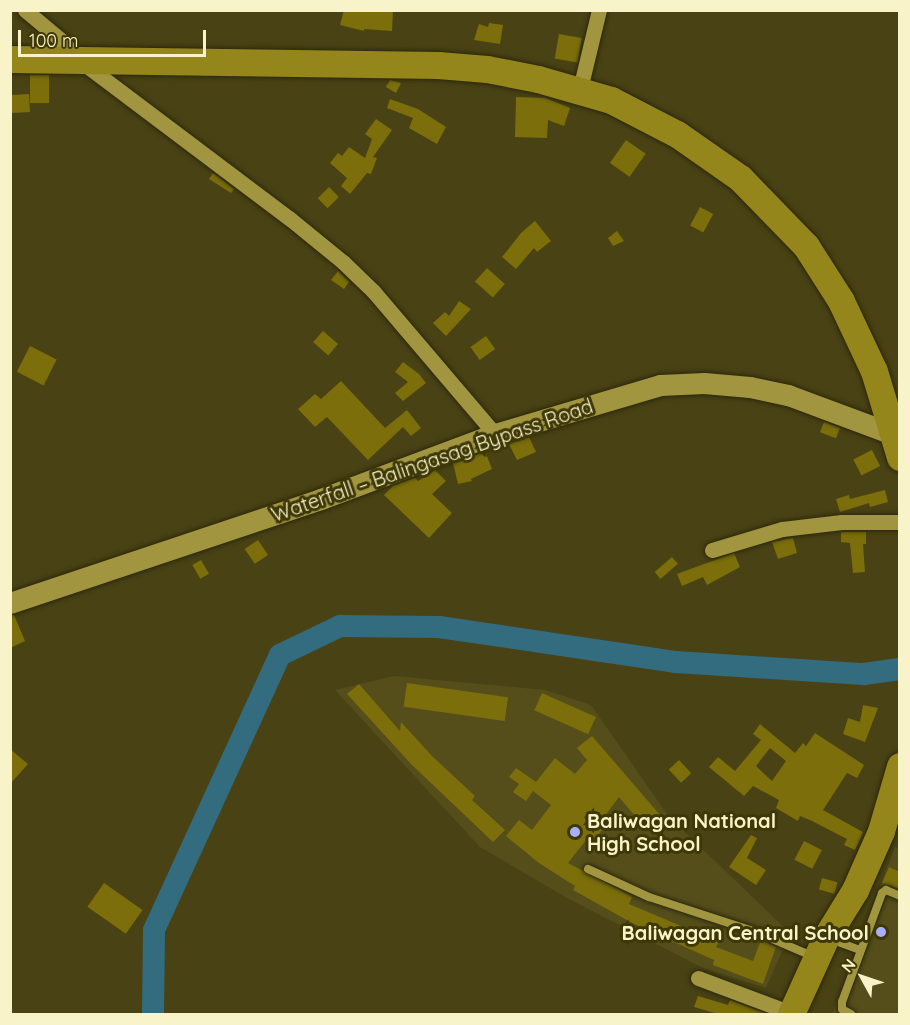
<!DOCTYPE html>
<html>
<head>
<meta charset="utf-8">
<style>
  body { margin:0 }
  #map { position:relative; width:910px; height:1025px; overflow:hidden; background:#494214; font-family:Quicksand,sans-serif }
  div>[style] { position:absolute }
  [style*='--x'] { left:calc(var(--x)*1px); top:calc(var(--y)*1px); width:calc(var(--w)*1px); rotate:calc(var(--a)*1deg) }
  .built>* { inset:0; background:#554e1b }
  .river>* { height:22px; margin:-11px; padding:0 11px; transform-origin:11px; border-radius:11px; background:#326c7e }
  .building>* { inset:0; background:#7b6e0b; transform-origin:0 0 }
  .roads { filter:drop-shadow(0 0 2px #2c280d) drop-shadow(0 0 2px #2c280d) }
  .lane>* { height:8px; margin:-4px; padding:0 4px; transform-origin:4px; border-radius:4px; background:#a1953f }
  .street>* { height:15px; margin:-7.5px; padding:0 7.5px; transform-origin:7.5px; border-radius:7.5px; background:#a1953f }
  .secondary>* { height:21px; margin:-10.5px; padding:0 10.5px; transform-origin:10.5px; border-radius:10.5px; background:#a1953f }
  .highway>* { height:27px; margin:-13.5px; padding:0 13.5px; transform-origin:13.5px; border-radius:13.5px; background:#94861b }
  .dots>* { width:16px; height:16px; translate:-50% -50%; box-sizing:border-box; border:3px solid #3e3807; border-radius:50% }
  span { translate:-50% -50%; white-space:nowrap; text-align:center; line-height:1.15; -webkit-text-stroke:6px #3e3807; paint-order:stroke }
  .street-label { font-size:20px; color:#f9f3ca }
  .poi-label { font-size:20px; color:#f9f3ca; font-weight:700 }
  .left { translate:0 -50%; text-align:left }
  .right { translate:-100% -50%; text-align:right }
  .frame { position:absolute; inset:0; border:12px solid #f9f3ca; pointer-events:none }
  .north { position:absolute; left:832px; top:947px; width:60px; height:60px; -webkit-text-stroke:4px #3e3807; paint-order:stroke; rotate:310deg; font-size:16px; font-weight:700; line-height:24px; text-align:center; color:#f9f3ca }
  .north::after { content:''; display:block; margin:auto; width:21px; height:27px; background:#f9f3ca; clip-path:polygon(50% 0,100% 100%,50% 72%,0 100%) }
  .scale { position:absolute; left:18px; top:30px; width:188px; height:27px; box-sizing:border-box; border:3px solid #f9f3ca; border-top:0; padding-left:8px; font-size:18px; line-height:21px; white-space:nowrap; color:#f9f3ca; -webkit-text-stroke:4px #3e3807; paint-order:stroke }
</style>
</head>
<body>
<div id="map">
  <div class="built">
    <i style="clip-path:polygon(394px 676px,545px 690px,591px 705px,669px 817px,790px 933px,766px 988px,703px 968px,567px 898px,480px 847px,335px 690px)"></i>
    <i style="clip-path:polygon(895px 847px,900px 850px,899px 1014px,832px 1014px)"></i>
  </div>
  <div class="river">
    <i style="--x:153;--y:1014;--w:84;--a:-89.3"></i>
    <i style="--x:154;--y:930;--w:302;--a:-65.4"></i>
    <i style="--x:280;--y:655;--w:67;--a:-25.8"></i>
    <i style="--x:340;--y:626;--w:99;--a:0.6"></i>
    <i style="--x:439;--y:627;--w:240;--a:8.4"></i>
    <i style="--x:676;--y:662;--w:188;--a:3.7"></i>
    <i style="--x:864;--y:674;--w:36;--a:-8"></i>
  </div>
  <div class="building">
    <i style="clip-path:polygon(344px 10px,393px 11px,392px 31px,364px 29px,364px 31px,340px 25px)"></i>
    <i style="clip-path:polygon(489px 23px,503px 25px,500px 44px,474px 40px,479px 24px,488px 27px)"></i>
    <i style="left:559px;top:34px;width:23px;height:25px;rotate:10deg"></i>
    <i style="left:30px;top:75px;width:19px;height:28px"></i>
    <i style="clip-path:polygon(390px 80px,401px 83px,396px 93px,386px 87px)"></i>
    <i style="left:29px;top:94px;width:18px;height:18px;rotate:87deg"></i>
    <i style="clip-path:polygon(516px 97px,545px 98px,570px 108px,564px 126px,548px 120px,547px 138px,515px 137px)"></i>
    <i style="clip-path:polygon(390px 99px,418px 109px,446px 127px,437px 144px,409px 128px,413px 118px,387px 108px)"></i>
    <i style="clip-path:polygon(376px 119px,392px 130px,373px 157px,377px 158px,371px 174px,367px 173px,350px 194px,341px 186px,347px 178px,330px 163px,338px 153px,342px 156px,349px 147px,365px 158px,372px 139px,365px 134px)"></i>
    <i style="left:626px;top:140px;width:24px;height:28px;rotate:35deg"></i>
    <i style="clip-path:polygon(213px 173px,234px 189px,231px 193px,209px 179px)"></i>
    <i style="left:329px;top:187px;width:14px;height:16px;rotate:45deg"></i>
    <i style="left:700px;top:207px;width:15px;height:21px;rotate:28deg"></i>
    <i style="clip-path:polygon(535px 221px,551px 241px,537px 252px,534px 248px,516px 269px,502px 257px,521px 233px)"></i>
    <i style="clip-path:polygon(617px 231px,624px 241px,613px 246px,608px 238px)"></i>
    <i style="left:487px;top:268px;width:24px;height:18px;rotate:42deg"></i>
    <i style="clip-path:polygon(338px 271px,349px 282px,344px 289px,331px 280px)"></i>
    <i style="clip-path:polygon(459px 301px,471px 309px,446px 336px,433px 323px,445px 312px,449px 316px)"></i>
    <i style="left:323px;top:331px;width:20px;height:15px;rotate:41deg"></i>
    <i style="left:486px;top:336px;width:16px;height:19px;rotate:55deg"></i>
    <i style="left:30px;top:346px;width:30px;height:29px;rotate:27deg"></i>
    <i style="clip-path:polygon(403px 362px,419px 374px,426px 383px,403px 401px,395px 393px,408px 382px,395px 372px)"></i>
    <i style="clip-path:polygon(341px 381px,385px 428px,407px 410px,421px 428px,411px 436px,403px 427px,368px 460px,327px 417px,315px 427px,298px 409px,315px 394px,321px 399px)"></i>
    <i style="left:824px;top:422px;width:17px;height:11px;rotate:21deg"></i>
    <i style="clip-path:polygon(529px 437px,536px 452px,517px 460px,509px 444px)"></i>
    <i style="left:872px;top:450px;width:18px;height:21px;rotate:63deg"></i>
    <i style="clip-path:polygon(485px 451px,492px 469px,471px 479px,472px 481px,458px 484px,453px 463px,475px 458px,474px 456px)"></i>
    <i style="clip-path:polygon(435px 470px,446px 481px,432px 494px,452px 513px,429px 538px,384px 495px,393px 486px,415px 478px,418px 481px)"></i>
    <i style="clip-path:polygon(885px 490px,888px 502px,870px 507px,869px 503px,840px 512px,836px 499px,849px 495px,850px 499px)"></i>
    <i style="clip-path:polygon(841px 532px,866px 532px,866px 544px,863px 544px,865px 572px,853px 573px,850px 543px,841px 542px)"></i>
    <i style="clip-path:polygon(793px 538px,797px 553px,778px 559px,772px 542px)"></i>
    <i style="left:258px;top:540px;width:18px;height:16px;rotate:56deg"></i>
    <i style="clip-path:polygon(734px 553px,740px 567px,707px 585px,703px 577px,682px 586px,677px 574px)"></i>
    <i style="left:672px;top:557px;width:9px;height:23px;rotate:49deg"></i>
    <i style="left:201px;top:560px;width:16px;height:10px;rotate:60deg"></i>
    <i style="clip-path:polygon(10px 615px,14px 615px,25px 641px,10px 648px)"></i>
    <i style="left:407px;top:683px;width:102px;height:24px;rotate:8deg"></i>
    <i style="clip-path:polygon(359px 684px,400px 731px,401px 722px,432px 756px,475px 796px,472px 800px,505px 830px,493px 842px,412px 765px,347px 694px)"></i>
    <i style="left:542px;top:693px;width:59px;height:19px;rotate:24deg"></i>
    <i style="clip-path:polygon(863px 705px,878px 708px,865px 742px,843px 734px,848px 718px,860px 722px)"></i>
    <i style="clip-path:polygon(evenodd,760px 724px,795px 753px,803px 743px,806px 746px,815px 733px,864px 765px,857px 778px,847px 773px,823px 810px,863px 832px,855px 850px,844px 845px,847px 839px,812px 821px,800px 816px,798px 821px,776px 808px,779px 800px,753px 786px,744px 796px,709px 767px,718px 757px,735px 771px,761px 740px,753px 734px,760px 724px,770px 748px,786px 761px,772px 781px,756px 766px,770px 748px)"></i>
    <i style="clip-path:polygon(592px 736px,660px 815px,645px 828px,619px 797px,604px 817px,609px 821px,595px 839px,590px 835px,568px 863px,632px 897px,629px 904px,719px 942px,716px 947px,753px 961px,761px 940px,776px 947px,763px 984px,713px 965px,714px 960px,634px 924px,573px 890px,575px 886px,539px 863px,506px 836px,519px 820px,532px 830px,551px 805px,533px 791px,526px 801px,513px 792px,519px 784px,509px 777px,516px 768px,536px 782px,555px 758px,575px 774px,587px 760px,577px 748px)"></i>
    <i style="clip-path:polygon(10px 749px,28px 764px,10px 784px)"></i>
    <i style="left:679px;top:760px;width:18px;height:14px;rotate:47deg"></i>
    <i style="clip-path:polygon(751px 835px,757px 838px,747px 858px,766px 870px,756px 885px,729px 867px)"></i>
    <i style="left:804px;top:841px;width:20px;height:21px;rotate:27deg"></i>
    <i style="clip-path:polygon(889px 867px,900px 872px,900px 889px,882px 883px)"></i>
    <i style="left:822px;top:878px;width:16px;height:12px;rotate:15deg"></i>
    <i style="left:104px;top:883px;width:47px;height:29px;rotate:35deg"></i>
    <i style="clip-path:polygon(698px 996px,728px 1005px,730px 1000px,767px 1014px,718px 1014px,694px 1007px)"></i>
  </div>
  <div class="roads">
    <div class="lane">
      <i style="--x:588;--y:869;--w:67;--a:24.7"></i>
      <i style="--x:649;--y:897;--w:113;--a:18.1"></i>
      <i style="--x:756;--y:932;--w:61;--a:23.2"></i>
      <i style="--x:830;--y:939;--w:32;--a:20"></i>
      <i style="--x:851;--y:1014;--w:10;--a:-151"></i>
      <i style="--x:842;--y:1009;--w:7;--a:-90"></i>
      <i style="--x:842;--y:1002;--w:116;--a:-69.8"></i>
      <i style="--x:882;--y:893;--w:5;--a:-37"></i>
      <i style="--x:886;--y:890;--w:15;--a:23"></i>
    </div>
    <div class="street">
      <i style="--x:25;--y:10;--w:48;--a:40"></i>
      <i style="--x:62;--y:41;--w:25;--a:48"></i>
      <i style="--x:79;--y:60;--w:263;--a:37"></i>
      <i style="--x:289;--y:218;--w:70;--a:39.2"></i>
      <i style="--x:343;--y:262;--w:43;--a:44.1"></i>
      <i style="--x:374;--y:292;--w:187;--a:49.6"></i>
      <i style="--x:580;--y:89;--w:81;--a:-76.5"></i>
      <i style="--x:712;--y:550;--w:73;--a:-16.7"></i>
      <i style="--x:782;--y:529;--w:60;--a:-6.7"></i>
      <i style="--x:842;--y:522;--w:58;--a:0"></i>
      <i style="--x:698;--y:978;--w:99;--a:20.6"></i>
    </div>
    <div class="secondary">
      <i style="--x:10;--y:603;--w:328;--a:-18.5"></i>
      <i style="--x:321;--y:499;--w:186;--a:-20.5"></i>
      <i style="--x:495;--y:434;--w:172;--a:-16.5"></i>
      <i style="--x:660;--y:385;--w:44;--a:-2.6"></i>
      <i style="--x:704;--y:383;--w:46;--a:5"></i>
      <i style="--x:750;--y:387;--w:39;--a:12"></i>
      <i style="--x:788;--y:395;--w:112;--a:20.4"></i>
    </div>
    <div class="highway">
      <i style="--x:10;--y:59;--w:428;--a:0.8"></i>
      <i style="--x:438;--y:65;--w:49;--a:4.7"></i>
      <i style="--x:487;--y:69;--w:52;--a:11.1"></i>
      <i style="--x:538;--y:79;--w:76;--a:16"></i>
      <i style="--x:611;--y:100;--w:74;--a:27.3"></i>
      <i style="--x:677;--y:134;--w:77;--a:34.9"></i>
      <i style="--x:740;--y:178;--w:95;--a:45.9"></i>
      <i style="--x:806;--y:246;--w:65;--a:57.5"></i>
      <i style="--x:841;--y:301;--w:77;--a:64.8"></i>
      <i style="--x:874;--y:371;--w:90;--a:73.2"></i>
      <i style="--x:791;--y:1014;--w:85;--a:-65.6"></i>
      <i style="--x:826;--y:937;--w:55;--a:-58.3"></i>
      <i style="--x:855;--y:890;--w:64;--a:-66.2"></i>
      <i style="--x:881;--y:831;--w:68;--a:-73.7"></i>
    </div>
  </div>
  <div class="dots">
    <i style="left:575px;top:832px;background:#abaffb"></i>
    <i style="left:881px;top:932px;background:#abaffb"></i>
  </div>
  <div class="street-label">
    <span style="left:432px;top:460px;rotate:-19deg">Waterfall ‒ Balingasag Bypass Road</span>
  </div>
  <div class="poi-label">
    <span class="left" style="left:587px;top:832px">Baliwagan National<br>High School</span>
    <span class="right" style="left:869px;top:932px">Baliwagan Central School</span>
  </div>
  <div class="frame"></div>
  <div class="north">N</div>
  <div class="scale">100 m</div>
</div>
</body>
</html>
